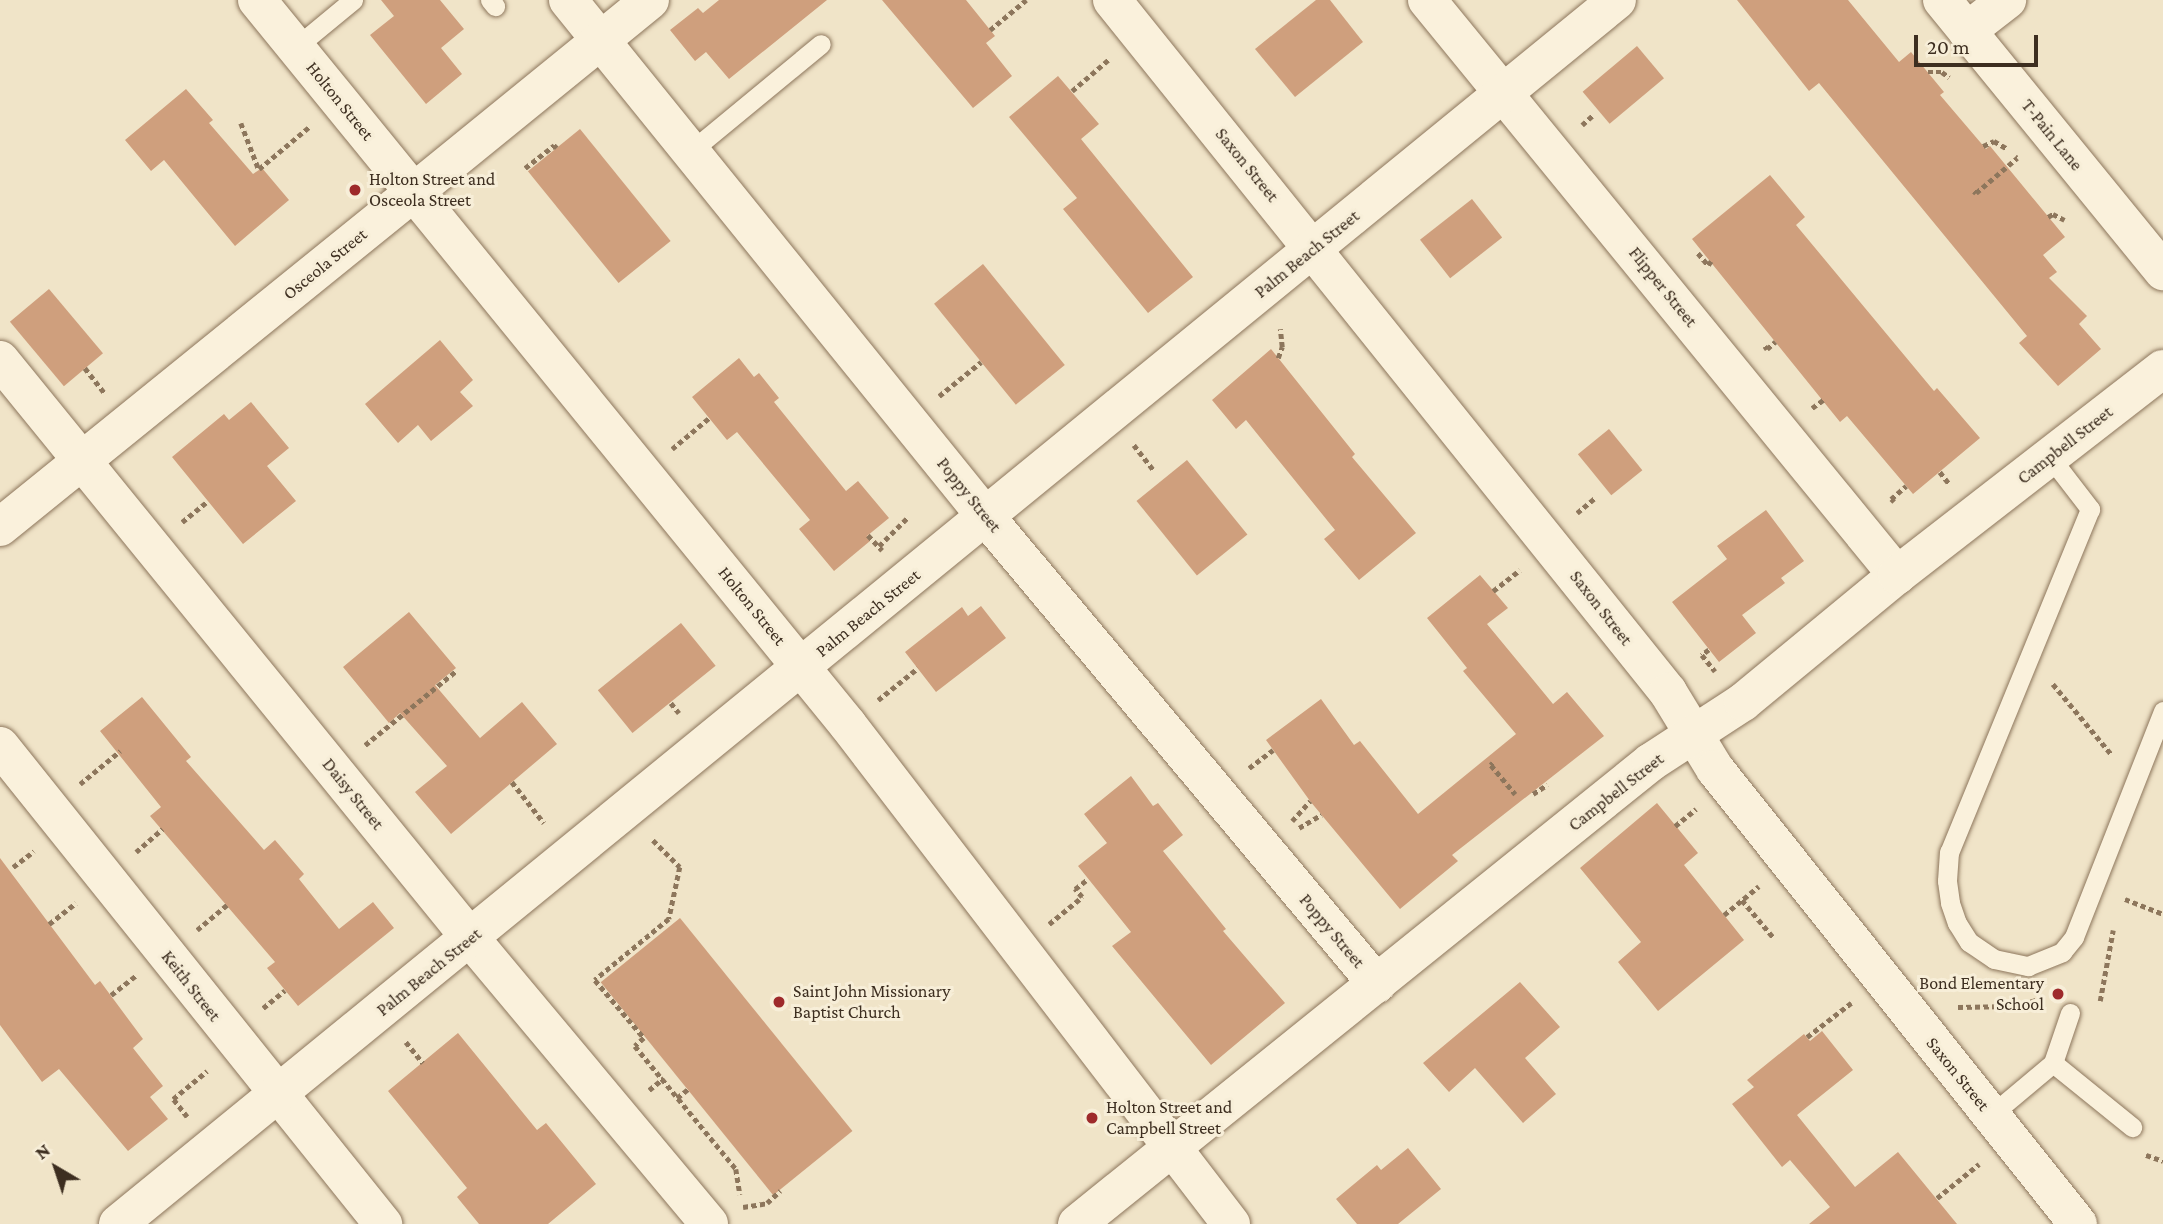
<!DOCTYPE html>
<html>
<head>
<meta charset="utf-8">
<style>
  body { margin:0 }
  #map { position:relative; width:2163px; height:1224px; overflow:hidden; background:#f0e4c8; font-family:"Crimson Pro",serif }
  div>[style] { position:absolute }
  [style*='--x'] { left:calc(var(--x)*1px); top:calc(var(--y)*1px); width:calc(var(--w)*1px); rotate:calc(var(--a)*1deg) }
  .building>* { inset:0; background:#cf9f7d; transform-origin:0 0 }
  .path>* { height:4.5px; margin-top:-2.25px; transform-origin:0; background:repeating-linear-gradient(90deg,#8d765c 0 5px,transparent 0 8.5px) }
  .roads { filter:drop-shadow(0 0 2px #8d765c) drop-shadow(0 0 2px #8d765c) }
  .service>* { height:19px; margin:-9.5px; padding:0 9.5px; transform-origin:9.5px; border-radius:9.5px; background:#faf1dc }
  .minor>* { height:38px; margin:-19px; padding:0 19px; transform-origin:19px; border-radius:19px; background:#faf1dc }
  .tertiary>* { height:38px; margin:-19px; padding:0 19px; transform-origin:19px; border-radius:19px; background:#faf1dc }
  .dots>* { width:19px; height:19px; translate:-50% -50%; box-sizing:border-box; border:4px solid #f7eed8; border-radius:50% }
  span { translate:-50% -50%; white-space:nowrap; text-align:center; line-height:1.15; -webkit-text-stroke:6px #f7eed8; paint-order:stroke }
  .street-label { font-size:18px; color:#3d2e20 }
  .poi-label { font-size:18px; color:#3d2e20 }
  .left { translate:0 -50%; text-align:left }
  .right { translate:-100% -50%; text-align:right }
  .north { position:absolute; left:21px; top:1133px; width:70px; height:70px; -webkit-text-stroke:5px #f7eed8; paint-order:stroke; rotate:321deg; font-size:19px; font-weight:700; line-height:28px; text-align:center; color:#3d2e20 }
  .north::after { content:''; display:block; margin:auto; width:24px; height:32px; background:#3d2e20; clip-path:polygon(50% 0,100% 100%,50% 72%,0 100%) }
  .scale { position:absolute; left:1914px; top:35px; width:124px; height:32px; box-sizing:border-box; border:4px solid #3d2e20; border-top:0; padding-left:9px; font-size:21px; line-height:24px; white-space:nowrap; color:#3d2e20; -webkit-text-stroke:5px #f7eed8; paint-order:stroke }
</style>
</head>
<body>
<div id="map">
  <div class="building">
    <i style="clip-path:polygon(381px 0,440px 0,464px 29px,441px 48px,462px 74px,426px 104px,370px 35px,394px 16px)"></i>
    <i style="clip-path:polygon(719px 0,827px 0,729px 79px,706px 52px,695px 61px,670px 30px,698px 8px,703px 13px)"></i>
    <i style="clip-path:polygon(882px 0,966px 0,995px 36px,986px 43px,1012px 76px,973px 108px)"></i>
    <i style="clip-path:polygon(1316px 0,1330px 0,1363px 42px,1295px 97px,1255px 49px)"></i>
    <i style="clip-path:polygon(1737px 0,1848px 0,1899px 62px,1911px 52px,1944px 92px,1940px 95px,1986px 149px,1990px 146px,2065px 237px,2043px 255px,2057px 272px,2049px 278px,2087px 316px,2079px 324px,2101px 349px,2058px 386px,2019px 343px,2027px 336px,1819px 83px,1809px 91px)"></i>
    <i style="left:1637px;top:46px;width:42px;height:71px;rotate:50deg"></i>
    <i style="clip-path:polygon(1058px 76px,1099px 124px,1081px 139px,1193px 277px,1148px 313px,1063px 209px,1077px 198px,1009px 117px)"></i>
    <i style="clip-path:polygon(186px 89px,213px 120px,209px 123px,253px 174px,262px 168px,289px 200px,235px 246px,164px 160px,151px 171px,125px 140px)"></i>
    <i style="left:580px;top:129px;width:144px;height:67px;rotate:51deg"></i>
    <i style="clip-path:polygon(1770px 175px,1805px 217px,1796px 225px,1934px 391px,1937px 388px,1980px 438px,1913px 494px,1847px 416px,1840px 422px,1692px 239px)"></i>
    <i style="left:1472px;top:199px;width:49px;height:66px;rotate:52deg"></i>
    <i style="left:983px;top:264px;width:130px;height:63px;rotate:51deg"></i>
    <i style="left:49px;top:289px;width:84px;height:51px;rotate:50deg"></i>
    <i style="clip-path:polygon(440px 340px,473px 380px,460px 392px,473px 406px,431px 441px,418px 425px,398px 443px,365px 404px)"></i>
    <i style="clip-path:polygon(1271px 349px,1355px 454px,1352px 457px,1416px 533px,1359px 580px,1324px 539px,1335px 530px,1246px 420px,1236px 429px,1212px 400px)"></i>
    <i style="clip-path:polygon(739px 358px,754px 377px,759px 373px,779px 398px,774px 402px,846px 491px,858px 481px,889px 518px,867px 536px,870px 541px,834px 571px,799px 529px,810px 520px,737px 432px,727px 440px,692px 397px)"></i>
    <i style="clip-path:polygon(251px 402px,289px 448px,267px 466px,296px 501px,243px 544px,172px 457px,224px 414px,229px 420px)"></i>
    <i style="left:1609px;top:429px;width:53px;height:40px;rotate:51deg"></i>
    <i style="left:1187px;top:460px;width:96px;height:65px;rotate:51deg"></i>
    <i style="clip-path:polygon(1766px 510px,1804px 561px,1781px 578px,1785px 583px,1742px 615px,1756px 633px,1719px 662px,1672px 602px,1727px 559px,1717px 546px)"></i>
    <i style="clip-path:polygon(1480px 575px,1508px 608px,1487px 624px,1553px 704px,1567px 692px,1604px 736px,1452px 855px,1458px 861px,1400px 909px,1310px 801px,1266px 740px,1321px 699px,1354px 745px,1360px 741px,1418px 814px,1516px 734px,1463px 671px,1467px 668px,1427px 618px)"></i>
    <i style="clip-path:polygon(981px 606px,1006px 638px,936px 692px,905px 652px,962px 607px,968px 616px)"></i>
    <i style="clip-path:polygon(409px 612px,456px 668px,435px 685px,480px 738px,522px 702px,557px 744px,451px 834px,415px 792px,447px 766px,400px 713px,389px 723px,343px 667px)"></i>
    <i style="left:681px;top:623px;width:55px;height:107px;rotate:51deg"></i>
    <i style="clip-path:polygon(142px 697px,191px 757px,186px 761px,264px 850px,275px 840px,304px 874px,299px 879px,339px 929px,373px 902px,394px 928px,298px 1006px,267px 968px,275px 962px,150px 816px,161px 807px,100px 731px)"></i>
    <i style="clip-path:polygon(1131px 776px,1153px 806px,1158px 803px,1183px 835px,1163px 851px,1226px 929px,1223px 931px,1285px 1003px,1211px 1065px,1112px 946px,1131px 932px,1078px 866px,1107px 843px,1084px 814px)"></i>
    <i style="clip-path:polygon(1657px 803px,1698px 853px,1684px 865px,1744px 940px,1658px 1011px,1618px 962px,1641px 942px,1580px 868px)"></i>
    <i style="clip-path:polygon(0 858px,95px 985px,100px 981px,143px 1039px,133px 1048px,163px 1086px,150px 1097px,168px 1119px,128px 1151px,59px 1069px,42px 1082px,0 1025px)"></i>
    <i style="left:680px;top:918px;width:274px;height:102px;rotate:51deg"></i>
    <i style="clip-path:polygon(1520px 982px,1560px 1027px,1525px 1058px,1556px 1094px,1523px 1123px,1475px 1068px,1449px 1092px,1423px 1063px)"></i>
    <i style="clip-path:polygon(1822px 1031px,1853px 1070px,1797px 1115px,1855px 1187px,1898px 1152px,1957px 1224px,1809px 1224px,1830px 1207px,1790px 1160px,1782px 1167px,1732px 1104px,1754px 1087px,1747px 1080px,1804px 1034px,1810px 1041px)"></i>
    <i style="clip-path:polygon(458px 1033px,537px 1130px,546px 1123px,596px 1184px,548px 1224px,479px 1224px,457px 1197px,467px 1188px,388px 1091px)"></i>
    <i style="clip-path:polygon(1408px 1148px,1441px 1189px,1398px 1224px,1357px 1224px,1336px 1199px,1377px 1165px,1381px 1170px)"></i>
  </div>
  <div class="path">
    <i style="--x:990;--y:30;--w:47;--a:-39.8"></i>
    <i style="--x:1928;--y:72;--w:14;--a:0"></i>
    <i style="--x:1942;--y:72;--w:9;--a:36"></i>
    <i style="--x:1072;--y:91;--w:48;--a:-40.7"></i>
    <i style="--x:241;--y:123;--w:50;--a:69"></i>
    <i style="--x:1582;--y:125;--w:15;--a:-42"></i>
    <i style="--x:1983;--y:146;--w:12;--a:-24"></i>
    <i style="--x:1994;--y:141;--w:14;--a:30"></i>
    <i style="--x:525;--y:168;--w:37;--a:-38"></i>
    <i style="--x:554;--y:145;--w:4;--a:45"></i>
    <i style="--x:259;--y:169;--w:65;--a:-40"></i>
    <i style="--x:1974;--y:191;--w:3;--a:45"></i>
    <i style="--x:1976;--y:193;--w:54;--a:-40.5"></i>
    <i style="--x:2017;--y:158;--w:2;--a:-153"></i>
    <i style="--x:2048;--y:217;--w:6;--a:-31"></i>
    <i style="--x:2053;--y:214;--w:13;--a:27"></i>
    <i style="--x:1698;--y:253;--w:16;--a:50"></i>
    <i style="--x:1708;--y:265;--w:5;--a:-53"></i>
    <i style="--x:1765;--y:346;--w:4;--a:56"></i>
    <i style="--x:1767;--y:349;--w:11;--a:-41"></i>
    <i style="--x:1278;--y:358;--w:12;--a:-70"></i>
    <i style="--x:1282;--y:347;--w:18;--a:-96"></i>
    <i style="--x:85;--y:368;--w:31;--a:52"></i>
    <i style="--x:939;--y:396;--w:54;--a:-39"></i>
    <i style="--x:1812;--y:408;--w:14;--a:-36"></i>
    <i style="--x:1134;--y:445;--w:31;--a:52"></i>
    <i style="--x:672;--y:449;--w:48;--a:-40"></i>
    <i style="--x:1940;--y:472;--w:16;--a:52"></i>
    <i style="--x:1894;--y:502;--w:4;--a:-135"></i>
    <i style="--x:1891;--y:499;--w:20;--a:-41"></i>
    <i style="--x:1577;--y:513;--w:23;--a:-40"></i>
    <i style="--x:182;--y:522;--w:33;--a:-39"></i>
    <i style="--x:868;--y:535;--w:21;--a:47"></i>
    <i style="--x:879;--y:546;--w:41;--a:-45"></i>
    <i style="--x:1493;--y:591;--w:34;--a:-38"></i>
    <i style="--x:1709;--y:650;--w:9;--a:144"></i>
    <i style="--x:1702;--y:655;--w:21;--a:51"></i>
    <i style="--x:2053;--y:684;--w:92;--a:50.3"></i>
    <i style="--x:878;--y:700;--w:51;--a:-38.7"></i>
    <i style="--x:671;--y:703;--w:13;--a:51"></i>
    <i style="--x:365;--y:745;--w:117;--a:-39.1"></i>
    <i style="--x:1493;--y:763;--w:3;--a:135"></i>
    <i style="--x:1491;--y:765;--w:38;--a:50"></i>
    <i style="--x:1249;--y:768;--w:30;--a:-37"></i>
    <i style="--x:512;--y:782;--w:52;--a:52"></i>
    <i style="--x:80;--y:784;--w:52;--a:-39.5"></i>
    <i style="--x:1533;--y:794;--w:17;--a:-33"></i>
    <i style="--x:1292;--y:821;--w:27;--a:-48"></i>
    <i style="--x:1675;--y:826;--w:27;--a:-39"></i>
    <i style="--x:1299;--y:828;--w:26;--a:-31"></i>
    <i style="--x:653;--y:840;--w:38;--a:45"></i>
    <i style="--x:680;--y:867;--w:53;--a:101.9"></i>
    <i style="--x:669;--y:919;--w:96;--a:140.5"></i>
    <i style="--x:595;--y:980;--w:76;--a:49.8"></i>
    <i style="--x:644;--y:1038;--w:12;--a:138"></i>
    <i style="--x:635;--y:1046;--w:159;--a:50.6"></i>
    <i style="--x:736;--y:1169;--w:26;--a:81"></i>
    <i style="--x:136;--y:852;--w:35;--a:-41"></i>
    <i style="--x:13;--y:867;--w:26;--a:-37"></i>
    <i style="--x:2125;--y:899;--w:41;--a:21.5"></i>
    <i style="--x:1742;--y:900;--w:48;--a:50"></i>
    <i style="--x:1724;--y:915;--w:45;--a:-39.6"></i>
    <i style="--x:49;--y:924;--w:34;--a:-38"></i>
    <i style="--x:1049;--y:924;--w:43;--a:-39.3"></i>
    <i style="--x:1082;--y:897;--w:11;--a:-131"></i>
    <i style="--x:1075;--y:889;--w:16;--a:-38"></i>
    <i style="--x:197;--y:930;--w:39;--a:-40"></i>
    <i style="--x:111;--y:995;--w:31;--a:-38"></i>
    <i style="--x:2100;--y:1001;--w:72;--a:-79.6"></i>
    <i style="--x:1958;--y:1007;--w:56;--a:-1"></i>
    <i style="--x:2014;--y:1006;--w:30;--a:-15"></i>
    <i style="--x:263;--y:1008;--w:28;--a:-39"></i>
    <i style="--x:1807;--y:1037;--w:56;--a:-37.7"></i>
    <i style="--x:406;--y:1042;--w:27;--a:51"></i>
    <i style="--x:649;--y:1090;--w:19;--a:-39"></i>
    <i style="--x:677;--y:1098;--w:14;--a:-39"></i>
    <i style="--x:187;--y:1117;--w:23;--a:-128"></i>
    <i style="--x:173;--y:1099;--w:44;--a:-39.5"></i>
    <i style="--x:2146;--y:1155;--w:18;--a:19"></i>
    <i style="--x:1937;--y:1198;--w:54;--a:-39"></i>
    <i style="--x:743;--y:1207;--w:24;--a:-9"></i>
    <i style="--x:767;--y:1203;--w:18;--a:-43"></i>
  </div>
  <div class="roads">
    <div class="service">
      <i style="--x:490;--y:0;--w:8;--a:50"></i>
      <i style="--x:296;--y:47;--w:74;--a:-39.5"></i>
      <i style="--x:691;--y:151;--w:168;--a:-39.5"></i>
      <i style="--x:2050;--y:457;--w:66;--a:52.4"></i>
      <i style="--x:2090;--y:509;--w:371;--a:112.3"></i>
      <i style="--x:1949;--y:852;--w:29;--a:94"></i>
      <i style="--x:1947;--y:881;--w:22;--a:82"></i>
      <i style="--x:1950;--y:903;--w:21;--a:71"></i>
      <i style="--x:1957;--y:923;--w:22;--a:58"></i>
      <i style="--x:1969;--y:942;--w:30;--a:34"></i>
      <i style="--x:1994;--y:959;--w:35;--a:12"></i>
      <i style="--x:2028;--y:966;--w:37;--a:-22"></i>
      <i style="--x:2062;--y:952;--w:19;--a:-51"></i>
      <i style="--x:2074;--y:937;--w:243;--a:-68.5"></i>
      <i style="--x:2070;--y:1013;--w:53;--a:108.8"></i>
      <i style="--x:2053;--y:1063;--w:102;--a:39"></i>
      <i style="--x:1991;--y:1115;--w:81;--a:-40"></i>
    </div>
    <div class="minor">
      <i style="--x:568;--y:0;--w:665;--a:51.04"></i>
      <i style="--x:986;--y:517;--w:609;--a:50.06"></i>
      <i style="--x:1112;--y:0;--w:888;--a:51.22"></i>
      <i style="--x:1668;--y:692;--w:90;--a:58.6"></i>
      <i style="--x:1715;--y:769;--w:582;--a:51.42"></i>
      <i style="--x:1427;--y:0;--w:743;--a:50.74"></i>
      <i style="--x:1942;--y:0;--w:350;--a:50.8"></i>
      <i style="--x:1967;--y:31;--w:51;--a:-37.8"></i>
      <i style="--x:0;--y:360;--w:746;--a:50.87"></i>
      <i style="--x:471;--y:939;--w:371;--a:50.1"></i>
      <i style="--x:0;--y:527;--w:533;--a:-38.98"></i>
      <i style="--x:0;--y:746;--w:613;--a:51.3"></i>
      <i style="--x:118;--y:1224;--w:1935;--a:-39.23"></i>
      <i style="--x:1077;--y:1224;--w:737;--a:-38.83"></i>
      <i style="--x:1651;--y:762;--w:110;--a:-33.1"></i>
      <i style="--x:1743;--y:702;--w:200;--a:-39.5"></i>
      <i style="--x:1897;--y:575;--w:336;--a:-37.8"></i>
    </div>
    <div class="tertiary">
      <i style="--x:257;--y:0;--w:935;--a:50.81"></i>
      <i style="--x:848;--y:725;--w:629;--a:52.49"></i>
      <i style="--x:414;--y:192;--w:304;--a:-39.1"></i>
    </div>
  </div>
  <div class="dots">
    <i style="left:355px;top:190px;background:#9e2a2b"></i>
    <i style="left:2058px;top:994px;background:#9e2a2b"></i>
    <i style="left:779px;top:1002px;background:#9e2a2b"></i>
    <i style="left:1092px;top:1118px;background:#9e2a2b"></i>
  </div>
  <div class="street-label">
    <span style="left:340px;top:101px;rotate:51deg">Holton Street</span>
    <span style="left:2052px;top:135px;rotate:51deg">T-Pain Lane</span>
    <span style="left:1247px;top:165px;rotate:51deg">Saxon Street</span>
    <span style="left:1307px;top:254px;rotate:-39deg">Palm Beach Street</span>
    <span style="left:325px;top:264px;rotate:-39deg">Osceola Street</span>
    <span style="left:1663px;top:287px;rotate:51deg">Flipper Street</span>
    <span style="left:2065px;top:445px;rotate:-38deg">Campbell Street</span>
    <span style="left:969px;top:495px;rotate:51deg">Poppy Street</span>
    <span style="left:752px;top:606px;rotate:51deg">Holton Street</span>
    <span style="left:1601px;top:608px;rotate:52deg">Saxon Street</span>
    <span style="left:868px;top:613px;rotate:-39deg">Palm Beach Street</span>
    <span style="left:1616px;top:792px;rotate:-38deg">Campbell Street</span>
    <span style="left:353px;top:794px;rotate:51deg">Daisy Street</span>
    <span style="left:1332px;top:931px;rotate:50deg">Poppy Street</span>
    <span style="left:429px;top:972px;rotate:-39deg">Palm Beach Street</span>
    <span style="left:191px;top:986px;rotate:52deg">Keith Street</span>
    <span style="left:1958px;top:1074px;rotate:51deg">Saxon Street</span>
  </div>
  <div class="poi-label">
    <span class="left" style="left:369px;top:190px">Holton Street and<br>Osceola Street</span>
    <span class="right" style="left:2044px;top:994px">Bond Elementary<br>School</span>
    <span class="left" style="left:793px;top:1002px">Saint John Missionary<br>Baptist Church</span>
    <span class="left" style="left:1106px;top:1118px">Holton Street and<br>Campbell Street</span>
  </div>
  <div class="north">N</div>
  <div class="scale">20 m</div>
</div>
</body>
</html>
